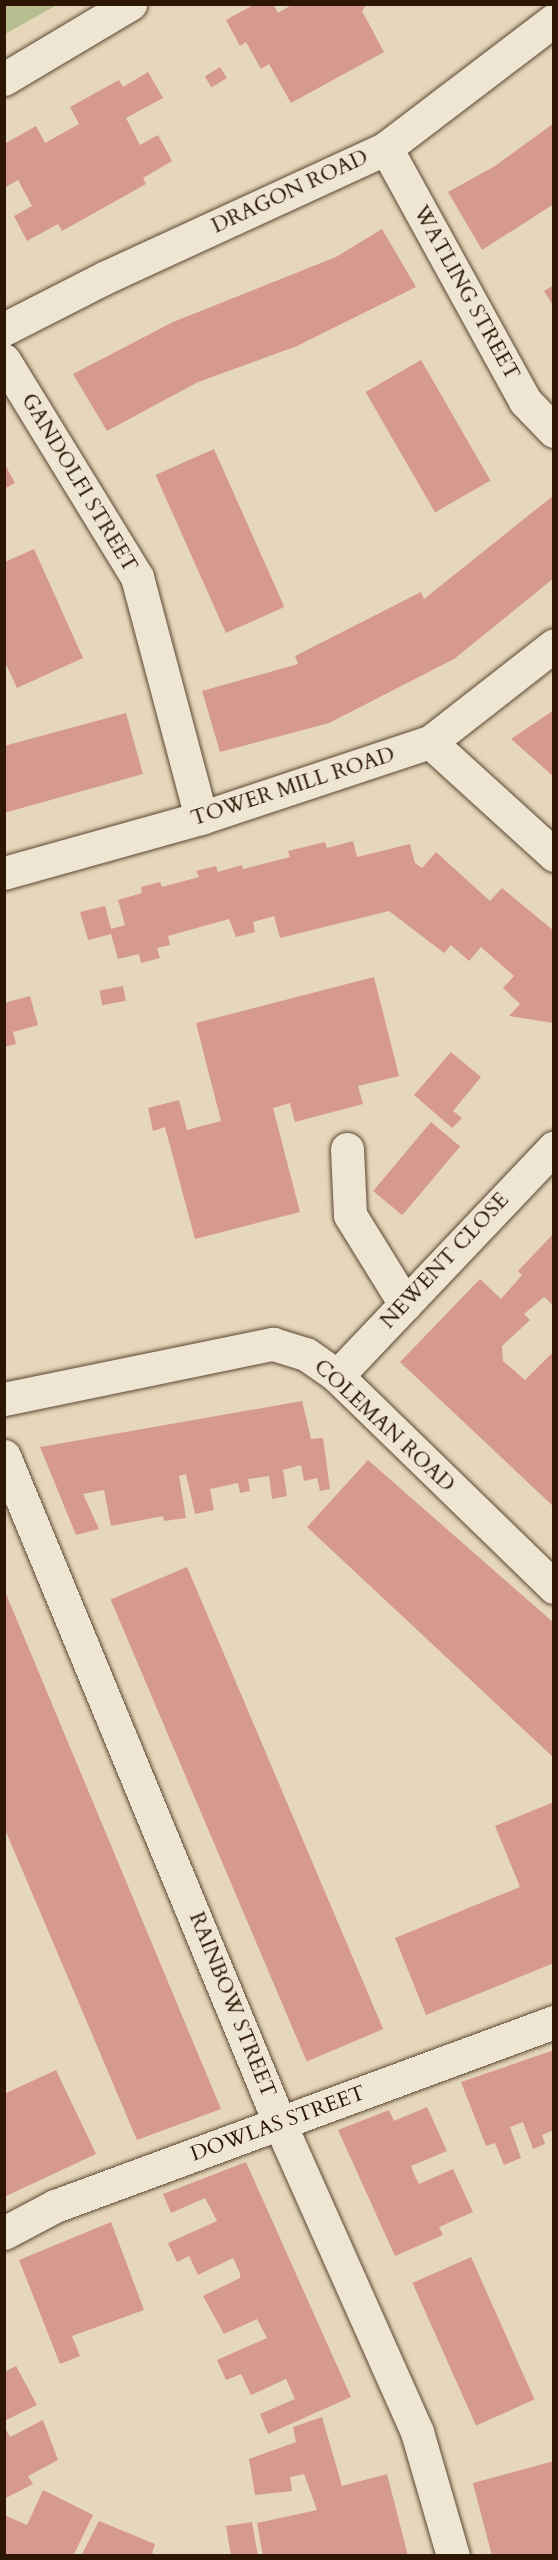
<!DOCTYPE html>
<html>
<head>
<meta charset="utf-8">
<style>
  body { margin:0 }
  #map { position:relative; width:558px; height:2560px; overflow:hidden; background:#e6d7bb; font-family:Cardo,serif }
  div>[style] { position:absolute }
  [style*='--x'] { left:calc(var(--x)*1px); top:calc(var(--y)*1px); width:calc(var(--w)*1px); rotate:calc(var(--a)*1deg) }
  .green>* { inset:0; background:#b7be8f }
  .building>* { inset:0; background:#d6998d; transform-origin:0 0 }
  .roads { filter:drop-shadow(0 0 2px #5b4732) drop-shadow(0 0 2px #5b4732) }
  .minor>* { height:33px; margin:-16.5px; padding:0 16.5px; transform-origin:16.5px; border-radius:16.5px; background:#efe5d3 }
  span { translate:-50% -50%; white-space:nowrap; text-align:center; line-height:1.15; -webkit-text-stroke:5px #efe5d3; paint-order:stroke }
  .street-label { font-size:21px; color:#2d1704 }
  .frame { position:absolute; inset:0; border:6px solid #2d1704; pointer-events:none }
</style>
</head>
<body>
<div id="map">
  <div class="green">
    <i style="clip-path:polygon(5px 4px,57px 4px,57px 5px,5px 34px)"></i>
  </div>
  <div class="building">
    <i style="clip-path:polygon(255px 4px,273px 4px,278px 13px,293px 4px,367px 4px,362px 11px,384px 52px,291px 103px,269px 64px,261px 69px,246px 42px,240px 46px,226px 20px)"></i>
    <i style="left:220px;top:67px;width:13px;height:18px;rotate:58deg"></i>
    <i style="clip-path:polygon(148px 72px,163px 98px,126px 118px,140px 145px,158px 135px,172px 161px,143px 178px,146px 184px,62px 231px,58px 224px,27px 241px,14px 216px,32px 206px,18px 180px,4px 188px,4px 144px,36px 126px,45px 143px,79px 124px,70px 107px,119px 80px,123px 87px)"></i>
    <i style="clip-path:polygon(554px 123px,554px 204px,482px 250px,448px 192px,495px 166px)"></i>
    <i style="clip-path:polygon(382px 229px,416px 287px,297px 346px,198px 382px,107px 431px,73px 374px,173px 322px,336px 257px)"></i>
    <i style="clip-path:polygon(554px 285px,554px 307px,544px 291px)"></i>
    <i style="left:421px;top:360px;width:139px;height:64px;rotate:60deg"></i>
    <i style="left:214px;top:449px;width:173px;height:64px;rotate:66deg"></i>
    <i style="clip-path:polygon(4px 463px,15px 483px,4px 489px)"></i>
    <i style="clip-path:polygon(554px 495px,554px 578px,454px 659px,329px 723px,220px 752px,202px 691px,298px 664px,295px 656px,421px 592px,424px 599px)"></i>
    <i style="clip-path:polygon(34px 549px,83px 658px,17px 688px,4px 660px,5px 562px)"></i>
    <i style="clip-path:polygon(554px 710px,554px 777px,511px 739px)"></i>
    <i style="clip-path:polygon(126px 713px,143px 774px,4px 813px,4px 746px)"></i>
    <i style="clip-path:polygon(353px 841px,357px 857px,410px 844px,415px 863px,422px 868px,436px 852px,490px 901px,502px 888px,554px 931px,554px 1023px,509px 1016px,520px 1004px,503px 988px,514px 976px,481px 947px,469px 961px,451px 945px,444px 953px,389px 911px,280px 938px,274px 916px,253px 922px,255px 932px,236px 937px,229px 919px,168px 936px,170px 945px,157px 948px,160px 958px,141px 963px,139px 954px,118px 959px,111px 934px,88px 940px,80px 912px,105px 906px,111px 929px,125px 925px,118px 900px,142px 893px,141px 887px,160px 882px,162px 887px,199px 877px,196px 871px,216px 866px,218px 872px,242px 865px,243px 869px,290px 857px,288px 851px,325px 842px,327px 848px)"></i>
    <i style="clip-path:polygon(374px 977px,399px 1076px,358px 1086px,363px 1104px,295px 1122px,290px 1103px,273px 1108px,300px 1212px,195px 1239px,165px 1127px,153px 1131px,148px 1108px,179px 1100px,187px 1130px,221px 1121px,196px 1023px)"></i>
    <i style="left:123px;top:986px;width:15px;height:24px;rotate:79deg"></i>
    <i style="clip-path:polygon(30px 996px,38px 1025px,13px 1032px,16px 1044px,4px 1047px,4px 1003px)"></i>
    <i style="clip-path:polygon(451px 1052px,481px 1077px,453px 1111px,462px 1118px,452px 1128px,414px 1095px)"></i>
    <i style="left:431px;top:1122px;width:38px;height:90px;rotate:40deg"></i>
    <i style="clip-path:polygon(554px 1233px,554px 1306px,544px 1297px,524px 1314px,530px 1320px,502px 1346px,503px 1361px,525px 1380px,551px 1354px,554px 1357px,554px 1507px,400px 1362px,480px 1279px,501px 1299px,522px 1275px,518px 1271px)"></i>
    <i style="clip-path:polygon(302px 1401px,311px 1439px,323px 1438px,330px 1489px,320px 1491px,317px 1478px,304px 1481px,301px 1465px,283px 1470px,287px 1496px,272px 1499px,269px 1476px,248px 1479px,250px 1491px,240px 1493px,238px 1483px,210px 1489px,214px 1510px,195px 1514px,186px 1474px,179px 1476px,186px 1518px,164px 1521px,163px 1516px,111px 1526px,104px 1490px,83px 1494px,99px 1529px,76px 1535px,40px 1447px)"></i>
    <i style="clip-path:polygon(368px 1460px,554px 1623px,554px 1758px,307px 1527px)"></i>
    <i style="left:187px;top:1567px;width:502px;height:83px;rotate:67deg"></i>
    <i style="clip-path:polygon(4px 1589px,221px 2109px,137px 2140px,4px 1827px)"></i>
    <i style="clip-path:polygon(554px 1802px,554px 1963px,426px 2015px,395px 1938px,520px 1887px,495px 1826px)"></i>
    <i style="clip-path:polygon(554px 2050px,554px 2130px,542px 2135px,545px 2144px,533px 2149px,523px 2122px,510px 2127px,521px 2158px,504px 2165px,495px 2143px,486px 2146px,461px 2082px)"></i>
    <i style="clip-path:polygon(56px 2070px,96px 2154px,4px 2197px,4px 2094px)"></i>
    <i style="clip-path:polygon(427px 2107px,447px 2151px,411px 2166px,414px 2174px,419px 2184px,453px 2169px,473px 2212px,439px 2227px,443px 2235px,395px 2256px,338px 2130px,389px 2110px,394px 2121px)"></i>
    <i style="clip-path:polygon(246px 2162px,351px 2397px,268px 2434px,260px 2414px,295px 2399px,286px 2379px,251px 2395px,241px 2374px,226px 2380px,217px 2360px,267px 2338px,257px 2319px,224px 2334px,203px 2296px,240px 2278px,240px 2273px,233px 2258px,198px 2275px,189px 2256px,177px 2262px,168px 2243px,217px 2221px,205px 2198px,171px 2213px,163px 2194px)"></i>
    <i style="clip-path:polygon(111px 2222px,144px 2310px,72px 2336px,80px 2356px,60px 2364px,19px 2260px)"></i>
    <i style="left:471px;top:2257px;width:156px;height:64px;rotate:66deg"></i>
    <i style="clip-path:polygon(16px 2366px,37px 2405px,4px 2421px,4px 2372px)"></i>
    <i style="clip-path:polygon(322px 2417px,342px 2486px,387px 2474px,408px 2556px,263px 2556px,257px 2523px,317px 2510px,304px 2474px,290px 2477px,292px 2491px,255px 2495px,249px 2459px,296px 2442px,293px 2427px)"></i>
    <i style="clip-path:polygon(43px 2420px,58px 2460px,28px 2476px,33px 2484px,4px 2499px,4px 2426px,10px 2437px)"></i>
    <i style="clip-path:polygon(554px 2461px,554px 2554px,492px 2556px,473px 2483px)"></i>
    <i style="clip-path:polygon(43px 2490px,93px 2515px,73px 2556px,4px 2556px,4px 2515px,27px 2525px)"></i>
    <i style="clip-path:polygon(99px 2521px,155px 2544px,152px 2553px,158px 2556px,81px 2556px)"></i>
    <i style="clip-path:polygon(252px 2522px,258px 2556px,231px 2556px,226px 2526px)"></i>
  </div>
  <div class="roads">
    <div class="minor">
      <i style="--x:4;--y:79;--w:147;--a:-30.8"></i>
      <i style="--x:386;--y:148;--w:289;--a:61.2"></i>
      <i style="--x:525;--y:401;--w:42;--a:46"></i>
      <i style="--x:4;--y:329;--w:114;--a:-27"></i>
      <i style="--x:106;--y:277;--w:308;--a:-24.7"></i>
      <i style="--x:386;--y:148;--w:211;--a:-37.3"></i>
      <i style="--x:4;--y:360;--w:255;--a:58.5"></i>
      <i style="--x:137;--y:577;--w:249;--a:75.1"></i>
      <i style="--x:430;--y:742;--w:168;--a:42.3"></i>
      <i style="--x:4;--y:873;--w:205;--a:-15.6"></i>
      <i style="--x:201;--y:818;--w:241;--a:-18.4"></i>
      <i style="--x:430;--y:742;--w:157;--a:-38"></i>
      <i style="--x:347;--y:1149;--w:66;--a:87.4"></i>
      <i style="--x:350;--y:1215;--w:105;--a:58.3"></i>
      <i style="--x:337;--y:1376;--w:315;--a:-46.5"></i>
      <i style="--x:4;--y:1399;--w:275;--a:-11.6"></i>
      <i style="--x:273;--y:1344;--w:34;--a:17"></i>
      <i style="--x:306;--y:1354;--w:38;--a:35"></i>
      <i style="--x:337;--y:1376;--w:303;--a:44.2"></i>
      <i style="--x:4;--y:1456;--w:723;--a:67.55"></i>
      <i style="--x:280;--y:2124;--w:337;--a:66"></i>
      <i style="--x:417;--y:2432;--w:129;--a:73.8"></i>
      <i style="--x:4;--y:2233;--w:58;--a:-27.9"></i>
      <i style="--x:55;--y:2206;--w:532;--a:-20.24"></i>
    </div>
  </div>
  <div class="street-label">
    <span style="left:290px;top:192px;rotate:-25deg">DRAGON ROAD</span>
    <span style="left:466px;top:293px;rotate:61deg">WATLING STREET</span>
    <span style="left:79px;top:483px;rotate:59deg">GANDOLFI STREET</span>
    <span style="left:293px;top:787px;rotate:-18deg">TOWER MILL ROAD</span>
    <span style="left:445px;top:1261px;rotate:-47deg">NEWENT CLOSE</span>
    <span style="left:384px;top:1426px;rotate:43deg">COLEMAN ROAD</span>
    <span style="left:232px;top:2005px;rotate:68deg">RAINBOW STREET</span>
    <span style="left:278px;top:2124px;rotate:-20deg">DOWLAS STREET</span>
  </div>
  <div class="frame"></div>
</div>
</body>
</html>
